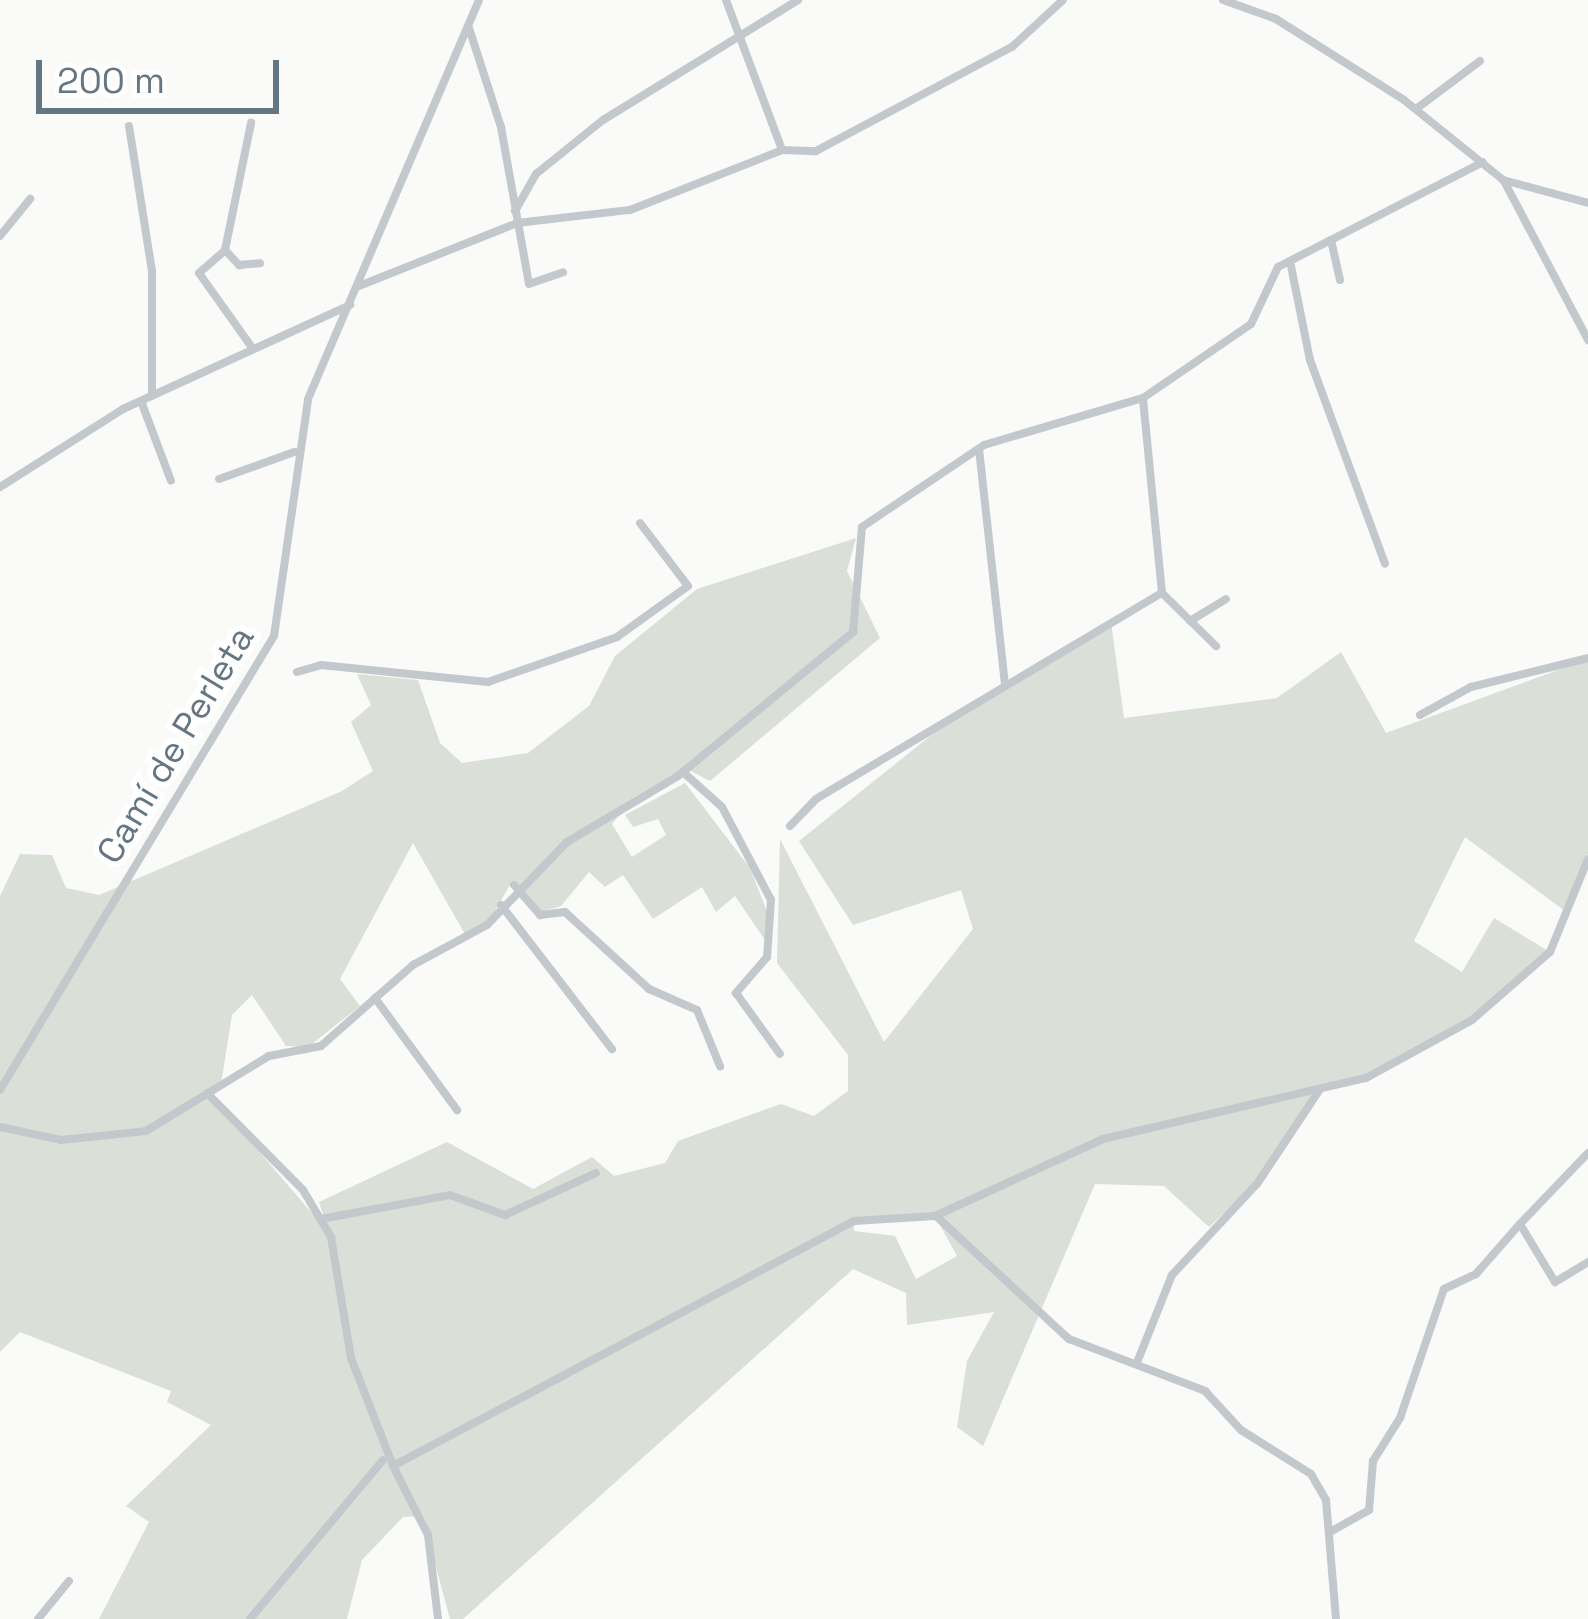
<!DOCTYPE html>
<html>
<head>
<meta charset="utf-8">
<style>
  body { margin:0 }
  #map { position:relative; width:1588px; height:1619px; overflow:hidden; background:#fafaf8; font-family:"Space Grotesk",sans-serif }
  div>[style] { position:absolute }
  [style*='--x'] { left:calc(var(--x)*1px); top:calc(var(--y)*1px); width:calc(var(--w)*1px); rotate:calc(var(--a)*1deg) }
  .green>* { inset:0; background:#dadfd7 }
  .street>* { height:8px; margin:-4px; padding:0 4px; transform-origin:4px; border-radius:4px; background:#c3c8cc }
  span { translate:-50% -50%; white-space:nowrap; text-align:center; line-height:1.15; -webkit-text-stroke:12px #fff; paint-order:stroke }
  .street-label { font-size:36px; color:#657683 }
  .scale { position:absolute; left:36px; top:60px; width:243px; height:54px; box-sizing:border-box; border:6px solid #657683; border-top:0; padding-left:15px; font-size:36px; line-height:42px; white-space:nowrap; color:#657683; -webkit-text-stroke:9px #fff; paint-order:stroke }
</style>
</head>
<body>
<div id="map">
  <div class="green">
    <i style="clip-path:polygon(evenodd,856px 538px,847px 571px,880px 638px,710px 781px,687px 769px,634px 797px,612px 824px,632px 857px,666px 835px,658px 819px,633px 827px,625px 815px,685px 783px,750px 868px,770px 919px,765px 940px,735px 896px,716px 912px,702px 887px,653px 919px,623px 875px,605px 887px,589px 872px,561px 906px,537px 913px,511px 883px,487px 925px,466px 936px,413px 843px,340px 979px,360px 1006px,308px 1047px,286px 1046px,252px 995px,232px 1015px,221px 1084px,208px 1092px,329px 1233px,319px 1202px,447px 1142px,533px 1189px,592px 1157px,614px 1176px,665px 1163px,678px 1141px,781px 1104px,814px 1116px,848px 1091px,848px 1055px,777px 963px,780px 839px,884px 1042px,973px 929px,961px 890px,853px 925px,799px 841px,969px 705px,1111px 622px,1124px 718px,1277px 698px,1341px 652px,1386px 733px,1588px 659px,1588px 860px,1565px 911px,1465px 837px,1414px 941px,1462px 972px,1494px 918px,1550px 952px,1472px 1020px,1366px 1078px,1316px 1090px,1268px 1172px,1209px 1227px,1164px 1186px,1095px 1184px,983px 1446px,957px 1427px,967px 1361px,994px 1312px,907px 1325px,906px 1293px,853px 1269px,463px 1619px,450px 1619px,422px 1516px,403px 1517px,362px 1560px,347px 1619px,99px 1619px,149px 1522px,126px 1506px,211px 1425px,167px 1402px,171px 1391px,20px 1332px,0 1352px,0 896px,20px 854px,52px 855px,66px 888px,99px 895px,342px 791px,373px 771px,351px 722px,371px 705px,357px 674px,418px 680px,440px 743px,462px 763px,528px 753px,589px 706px,615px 656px,697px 589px,856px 538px,935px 1216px,957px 1256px,916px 1279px,895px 1236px,854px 1231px,854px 1221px,935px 1216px)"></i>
  </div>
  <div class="street">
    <i style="--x:726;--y:0;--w:160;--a:69.5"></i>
    <i style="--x:1223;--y:0;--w:56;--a:19.7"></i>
    <i style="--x:1276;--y:19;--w:151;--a:32.3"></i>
    <i style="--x:1404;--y:100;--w:127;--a:38.9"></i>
    <i style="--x:1503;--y:180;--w:88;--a:15.1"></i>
    <i style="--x:469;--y:28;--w:104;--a:72.1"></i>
    <i style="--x:501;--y:127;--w:159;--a:79.9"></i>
    <i style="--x:529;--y:284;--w:36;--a:-19"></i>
    <i style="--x:1416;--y:109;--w:80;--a:-36.9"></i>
    <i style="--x:129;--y:126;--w:147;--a:81"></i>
    <i style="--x:152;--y:271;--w:124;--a:90"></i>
    <i style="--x:1505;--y:183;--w:178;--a:62.1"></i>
    <i style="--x:515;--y:211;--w:43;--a:-60.4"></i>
    <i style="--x:536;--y:174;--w:86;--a:-38.9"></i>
    <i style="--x:603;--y:120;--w:229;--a:-31.6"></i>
    <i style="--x:0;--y:236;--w:48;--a:-51"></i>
    <i style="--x:1331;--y:240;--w:41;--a:77.3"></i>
    <i style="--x:225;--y:250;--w:130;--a:-78.4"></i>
    <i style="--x:1290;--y:261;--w:101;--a:78.6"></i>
    <i style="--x:1310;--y:360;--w:217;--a:69.8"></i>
    <i style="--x:359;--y:286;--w:170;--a:-21.7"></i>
    <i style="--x:517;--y:223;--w:114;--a:-6.6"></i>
    <i style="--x:630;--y:210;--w:163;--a:-21.5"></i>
    <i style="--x:782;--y:150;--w:34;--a:2"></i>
    <i style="--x:816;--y:151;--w:222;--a:-28"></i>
    <i style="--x:1012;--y:47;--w:69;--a:-42.7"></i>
    <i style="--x:253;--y:349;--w:93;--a:-125.4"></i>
    <i style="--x:199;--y:273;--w:35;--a:-41"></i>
    <i style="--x:225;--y:250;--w:21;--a:47"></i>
    <i style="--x:239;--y:265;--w:21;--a:-5"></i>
    <i style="--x:141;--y:401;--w:85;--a:69.4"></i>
    <i style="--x:979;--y:449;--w:235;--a:83.7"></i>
    <i style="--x:219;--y:479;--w:80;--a:-19.8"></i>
    <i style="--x:0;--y:487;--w:146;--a:-32.4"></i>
    <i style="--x:123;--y:409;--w:250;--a:-24.6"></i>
    <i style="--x:1162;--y:593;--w:76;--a:44.5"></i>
    <i style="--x:1190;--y:621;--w:42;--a:-31.4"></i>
    <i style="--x:297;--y:672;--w:25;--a:-16"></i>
    <i style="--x:321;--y:665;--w:168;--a:5.8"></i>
    <i style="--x:488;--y:682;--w:137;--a:-19.2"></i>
    <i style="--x:617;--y:637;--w:87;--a:-35.7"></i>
    <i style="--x:688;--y:586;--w:79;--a:-127.3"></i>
    <i style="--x:1420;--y:715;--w:58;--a:-28.8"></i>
    <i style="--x:1471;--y:687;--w:121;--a:-13.9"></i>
    <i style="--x:683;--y:772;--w:52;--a:41.9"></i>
    <i style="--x:722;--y:807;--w:105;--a:62.2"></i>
    <i style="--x:771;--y:900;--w:57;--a:94"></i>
    <i style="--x:767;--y:957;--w:48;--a:130.7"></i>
    <i style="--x:736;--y:993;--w:75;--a:54.2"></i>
    <i style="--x:790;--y:826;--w:37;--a:-46"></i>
    <i style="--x:816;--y:799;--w:403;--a:-30.8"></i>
    <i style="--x:1162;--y:593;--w:196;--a:-95.6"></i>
    <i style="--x:514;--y:885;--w:40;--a:49"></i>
    <i style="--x:540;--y:915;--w:25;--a:-7"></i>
    <i style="--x:565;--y:912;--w:114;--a:42.5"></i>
    <i style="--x:649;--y:989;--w:52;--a:23.6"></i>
    <i style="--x:697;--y:1010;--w:61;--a:67.7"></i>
    <i style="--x:501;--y:905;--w:182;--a:52.4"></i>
    <i style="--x:375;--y:998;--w:139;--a:53.8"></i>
    <i style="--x:0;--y:1090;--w:530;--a:-58.89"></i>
    <i style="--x:274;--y:636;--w:239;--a:-81.8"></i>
    <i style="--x:308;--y:399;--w:434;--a:-66.8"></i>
    <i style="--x:207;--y:1093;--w:136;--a:45.3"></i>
    <i style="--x:303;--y:1190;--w:55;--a:59.2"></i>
    <i style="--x:331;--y:1237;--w:123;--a:80.6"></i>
    <i style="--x:351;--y:1358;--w:116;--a:68.7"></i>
    <i style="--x:393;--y:1466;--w:522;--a:-27.99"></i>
    <i style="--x:854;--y:1221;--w:81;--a:-3.5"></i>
    <i style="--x:935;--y:1216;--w:185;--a:-24.6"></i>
    <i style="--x:1103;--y:1139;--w:270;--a:-13.1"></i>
    <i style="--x:1366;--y:1078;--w:121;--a:-28.7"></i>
    <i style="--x:1472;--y:1020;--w:103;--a:-41.1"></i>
    <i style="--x:1550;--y:952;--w:100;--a:-67.8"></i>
    <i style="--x:0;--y:1127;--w:62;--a:12"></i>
    <i style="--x:61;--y:1140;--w:85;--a:-6"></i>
    <i style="--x:146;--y:1131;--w:144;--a:-31.4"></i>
    <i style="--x:269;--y:1056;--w:53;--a:-10.9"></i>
    <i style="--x:321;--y:1046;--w:123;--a:-41.4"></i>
    <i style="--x:413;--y:965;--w:84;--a:-28.4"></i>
    <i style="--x:487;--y:925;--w:115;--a:-46.1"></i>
    <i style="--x:567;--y:842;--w:129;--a:-30.7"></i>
    <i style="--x:678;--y:776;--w:227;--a:-39.4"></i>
    <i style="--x:853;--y:632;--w:105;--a:-85.1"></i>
    <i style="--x:862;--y:527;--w:147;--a:-33.9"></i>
    <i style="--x:984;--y:445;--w:166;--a:-16.5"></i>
    <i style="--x:1143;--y:398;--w:131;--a:-34.4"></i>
    <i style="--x:1251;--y:324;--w:63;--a:-64.7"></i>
    <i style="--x:1278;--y:267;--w:230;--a:-27.1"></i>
    <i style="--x:1588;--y:1153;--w:98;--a:133.8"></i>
    <i style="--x:1520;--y:1224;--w:68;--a:58.9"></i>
    <i style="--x:1555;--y:1282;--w:39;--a:-31"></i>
    <i style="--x:936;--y:1216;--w:181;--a:42.8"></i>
    <i style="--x:1069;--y:1339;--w:146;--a:20.9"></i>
    <i style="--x:1205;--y:1391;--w:53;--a:47.3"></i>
    <i style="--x:1241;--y:1430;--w:83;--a:32.2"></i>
    <i style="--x:1311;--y:1474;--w:30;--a:60"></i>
    <i style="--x:1326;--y:1500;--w:119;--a:85.2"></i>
    <i style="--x:321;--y:1219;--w:131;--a:-10.5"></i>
    <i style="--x:450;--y:1195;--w:59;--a:20"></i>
    <i style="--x:505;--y:1215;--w:100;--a:-24.8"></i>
    <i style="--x:1138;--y:1360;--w:92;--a:-68.2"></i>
    <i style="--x:1172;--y:1275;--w:125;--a:-47"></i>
    <i style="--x:1257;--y:1184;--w:114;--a:-56.4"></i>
    <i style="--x:393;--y:1466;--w:77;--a:63.1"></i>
    <i style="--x:428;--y:1535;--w:85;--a:83.2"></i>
    <i style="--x:1330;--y:1532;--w:45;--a:-29.4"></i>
    <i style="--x:1369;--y:1510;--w:49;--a:-85.3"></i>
    <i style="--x:1373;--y:1461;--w:51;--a:-57.9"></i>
    <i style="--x:1400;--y:1418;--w:136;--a:-71.2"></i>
    <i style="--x:1444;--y:1289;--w:35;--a:-25"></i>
    <i style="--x:1476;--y:1274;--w:67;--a:-48.7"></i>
    <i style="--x:38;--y:1619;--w:49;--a:-50.8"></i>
    <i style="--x:250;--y:1619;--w:207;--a:-50.1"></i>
  </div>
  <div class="street-label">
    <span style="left:176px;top:745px;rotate:-59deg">Camí de Perleta</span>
  </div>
  <div class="scale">200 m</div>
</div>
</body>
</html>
